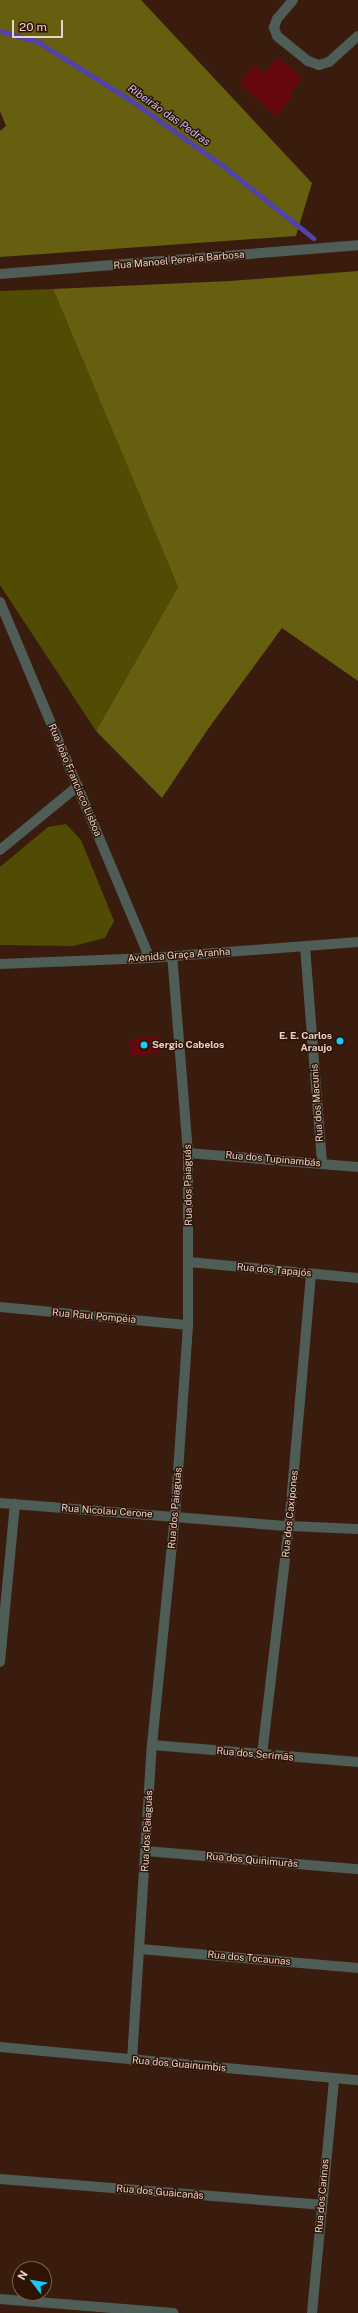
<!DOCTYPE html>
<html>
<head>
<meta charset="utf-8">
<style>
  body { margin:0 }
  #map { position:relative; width:358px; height:2313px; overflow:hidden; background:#3a1c0f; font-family:"Public Sans",sans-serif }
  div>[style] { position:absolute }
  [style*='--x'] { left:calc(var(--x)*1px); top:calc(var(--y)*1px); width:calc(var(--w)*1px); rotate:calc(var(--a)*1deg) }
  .green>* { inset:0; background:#514c04 }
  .forest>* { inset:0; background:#655f0f }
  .stream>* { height:5px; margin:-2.5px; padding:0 2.5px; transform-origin:2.5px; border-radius:2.5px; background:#5143aa }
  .building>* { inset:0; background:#670810; transform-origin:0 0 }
  .minor>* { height:10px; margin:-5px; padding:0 5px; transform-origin:5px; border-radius:5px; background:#4e5e56 }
  .dots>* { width:11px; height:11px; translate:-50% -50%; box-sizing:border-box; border:2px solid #2f1305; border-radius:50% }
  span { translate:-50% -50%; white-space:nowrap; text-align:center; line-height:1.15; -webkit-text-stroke:3px #2f1305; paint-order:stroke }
  .street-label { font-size:10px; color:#e7d3ca }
  .poi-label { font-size:10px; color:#e7d3ca; font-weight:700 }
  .right { translate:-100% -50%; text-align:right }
  .left { translate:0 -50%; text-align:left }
  .water-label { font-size:11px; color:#c1c1f7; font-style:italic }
  .north { position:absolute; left:12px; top:2261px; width:40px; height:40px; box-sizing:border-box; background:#2f1305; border:1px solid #796054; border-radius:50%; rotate:301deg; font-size:11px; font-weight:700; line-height:16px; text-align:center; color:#e7d3ca }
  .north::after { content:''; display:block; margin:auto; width:14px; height:18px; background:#17cafb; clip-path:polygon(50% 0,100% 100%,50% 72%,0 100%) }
  .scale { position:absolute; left:12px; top:20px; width:51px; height:18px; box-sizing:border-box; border:2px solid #e7d3ca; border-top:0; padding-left:5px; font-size:12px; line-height:14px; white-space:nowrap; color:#e7d3ca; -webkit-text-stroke:3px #2f1305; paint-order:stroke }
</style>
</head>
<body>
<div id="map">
  <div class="green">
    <i style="clip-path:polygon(53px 289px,178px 587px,96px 731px,0 585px,0 291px)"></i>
    <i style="clip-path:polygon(66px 824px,81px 840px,114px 921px,105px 938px,73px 946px,0 945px,0 867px,48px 827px)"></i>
  </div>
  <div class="forest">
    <i style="clip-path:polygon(0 0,141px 0,312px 183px,296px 236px,0 257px,0 131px,6px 126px,0 111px)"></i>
    <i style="clip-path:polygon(358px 271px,358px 681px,282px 628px,208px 729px,162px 798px,96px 731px,178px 587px,53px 289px,230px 281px)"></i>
  </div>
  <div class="stream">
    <i style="--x:0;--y:31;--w:40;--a:16"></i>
    <i style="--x:38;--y:42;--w:107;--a:32.1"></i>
    <i style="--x:129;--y:99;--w:114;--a:35.4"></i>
    <i style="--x:222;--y:165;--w:117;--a:38.7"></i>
  </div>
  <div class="building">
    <i style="clip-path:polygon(278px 57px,302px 79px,290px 93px,293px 96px,276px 116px,239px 83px,255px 64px,264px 73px)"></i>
    <i style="left:158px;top:1036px;width:17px;height:29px;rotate:83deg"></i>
  </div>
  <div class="minor">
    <i style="--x:293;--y:0;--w:25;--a:130"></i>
    <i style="--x:277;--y:19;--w:9;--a:111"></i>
    <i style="--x:274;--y:27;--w:9;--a:72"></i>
    <i style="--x:277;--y:36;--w:40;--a:39"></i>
    <i style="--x:308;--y:61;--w:12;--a:20"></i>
    <i style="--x:319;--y:65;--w:10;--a:-17"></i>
    <i style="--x:329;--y:62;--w:39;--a:-42"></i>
    <i style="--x:0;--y:274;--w:359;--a:-4.6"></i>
    <i style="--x:0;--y:602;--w:386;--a:67.2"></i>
    <i style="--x:0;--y:850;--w:101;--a:-39.4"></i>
    <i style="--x:305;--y:947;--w:217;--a:85.5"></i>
    <i style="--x:0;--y:964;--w:150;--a:-2.3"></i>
    <i style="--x:150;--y:958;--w:209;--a:-4.4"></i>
    <i style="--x:188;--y:1153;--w:171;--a:4.7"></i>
    <i style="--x:189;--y:1262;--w:170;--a:5.4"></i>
    <i style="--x:0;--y:1307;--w:189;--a:5.5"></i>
    <i style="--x:0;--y:1503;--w:290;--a:4.6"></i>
    <i style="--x:289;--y:1526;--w:69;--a:2.5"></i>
    <i style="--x:0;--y:1662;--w:159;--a:-84.6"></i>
    <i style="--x:152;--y:1745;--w:207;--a:4.7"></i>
    <i style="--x:262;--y:1755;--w:231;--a:-83.3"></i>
    <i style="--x:289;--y:1526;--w:253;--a:-85"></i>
    <i style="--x:146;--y:1851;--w:213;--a:4.9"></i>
    <i style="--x:140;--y:1949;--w:219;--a:5"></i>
    <i style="--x:0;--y:2047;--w:360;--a:5.3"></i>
    <i style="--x:132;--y:2060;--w:316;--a:-86.4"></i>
    <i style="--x:152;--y:1745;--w:230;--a:-84.3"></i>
    <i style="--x:175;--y:1516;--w:191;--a:-86.1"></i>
    <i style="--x:188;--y:1325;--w:172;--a:-90"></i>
    <i style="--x:188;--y:1153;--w:198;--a:-94.6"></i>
    <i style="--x:0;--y:2179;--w:322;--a:4.6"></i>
    <i style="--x:0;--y:2299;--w:174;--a:4.6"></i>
    <i style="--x:312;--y:2313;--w:235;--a:-84.6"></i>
  </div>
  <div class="dots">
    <i style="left:340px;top:1041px;background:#17cafb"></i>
    <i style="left:144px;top:1045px;background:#17cafb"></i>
  </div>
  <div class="street-label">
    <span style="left:179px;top:260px;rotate:-5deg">Rua Manoel Pereira Barbosa</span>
    <span style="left:75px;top:780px;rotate:67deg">Rua João Francisco Lisboa</span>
    <span style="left:179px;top:955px;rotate:-4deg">Avenida Graça Aranha</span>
    <span style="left:317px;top:1103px;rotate:-94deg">Rua dos Macunis</span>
    <span style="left:273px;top:1159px;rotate:5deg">Rua dos Tupinambás</span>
    <span style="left:188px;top:1185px;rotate:-91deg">Rua dos Paiaguás</span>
    <span style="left:274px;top:1270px;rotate:5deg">Rua dos Tapajós</span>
    <span style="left:94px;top:1316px;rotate:5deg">Rua Raul Pompéia</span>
    <span style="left:175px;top:1508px;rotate:-85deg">Rua dos Paiaguás</span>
    <span style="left:107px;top:1511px;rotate:4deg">Rua Nicolau Cerone</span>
    <span style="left:290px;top:1514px;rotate:-84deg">Rua dos Caxipones</span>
    <span style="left:255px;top:1754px;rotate:5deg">Rua dos Serimãs</span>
    <span style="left:147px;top:1831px;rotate:-87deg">Rua dos Paiaguás</span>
    <span style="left:252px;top:1860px;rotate:5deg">Rua dos Quinimurãs</span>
    <span style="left:249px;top:1958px;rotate:5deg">Rua dos Tocaunas</span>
    <span style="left:179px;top:2064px;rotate:5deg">Rua dos Guainumbis</span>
    <span style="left:160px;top:2192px;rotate:5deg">Rua dos Guaicanãs</span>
    <span style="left:322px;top:2196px;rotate:-85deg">Rua dos Carinas</span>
  </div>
  <div class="poi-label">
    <span class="right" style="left:332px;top:1041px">E. E. Carlos<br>Araujo</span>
    <span class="left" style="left:152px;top:1045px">Sergio Cabelos</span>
  </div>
  <div class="water-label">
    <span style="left:169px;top:115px;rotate:35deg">Ribeirão das Pedras</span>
  </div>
  <div class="north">N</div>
  <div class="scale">20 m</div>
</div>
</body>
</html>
